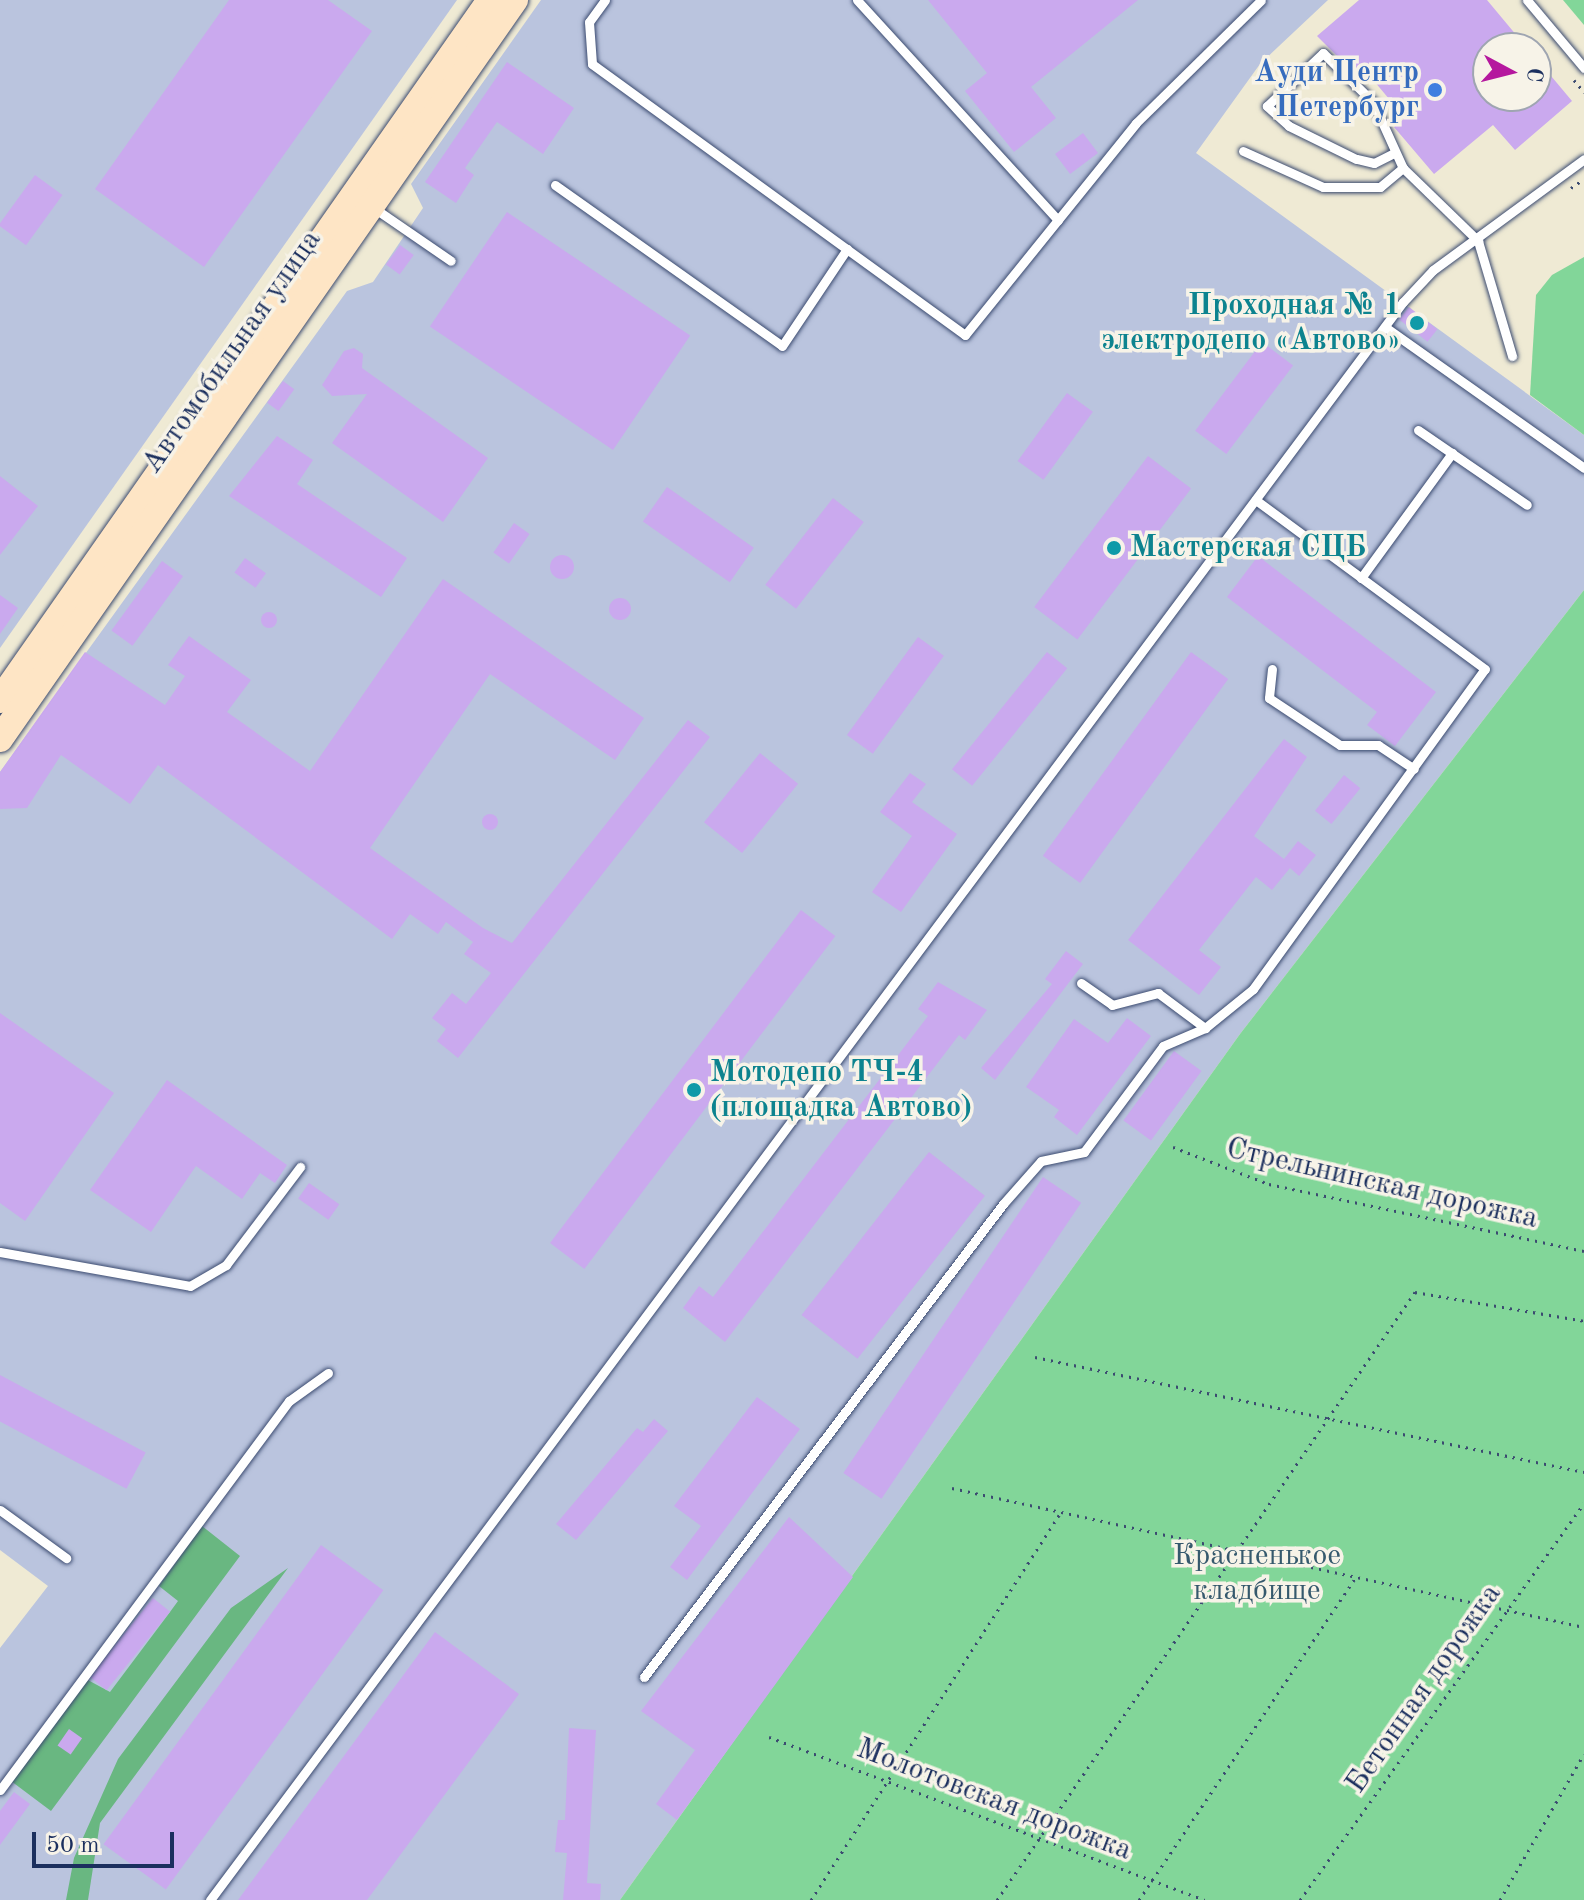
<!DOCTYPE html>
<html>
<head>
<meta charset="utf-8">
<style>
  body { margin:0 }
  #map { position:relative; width:1584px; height:1900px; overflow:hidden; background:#efead4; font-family:"Old Standard TT",serif }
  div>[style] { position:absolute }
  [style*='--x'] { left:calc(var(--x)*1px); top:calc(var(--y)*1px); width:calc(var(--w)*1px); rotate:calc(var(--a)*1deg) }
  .industrial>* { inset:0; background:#bac4de }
  .green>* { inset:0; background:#82d699 }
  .forest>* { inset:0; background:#69b781 }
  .building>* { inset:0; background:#caa9ee; transform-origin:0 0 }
  .round { border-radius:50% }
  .path>* { height:3px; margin-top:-1.5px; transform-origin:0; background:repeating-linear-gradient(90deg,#3b4b70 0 2px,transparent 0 8px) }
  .roads { filter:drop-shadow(0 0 2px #3b4b70) drop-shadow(0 0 2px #3b4b70) }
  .lane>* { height:9px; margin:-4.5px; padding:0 4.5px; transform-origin:4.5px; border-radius:4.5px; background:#fff }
  .secondary>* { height:26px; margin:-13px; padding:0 13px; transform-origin:13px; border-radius:13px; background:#fee5c5 }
  .dots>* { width:22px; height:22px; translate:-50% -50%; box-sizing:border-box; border:4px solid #f7f3e8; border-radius:50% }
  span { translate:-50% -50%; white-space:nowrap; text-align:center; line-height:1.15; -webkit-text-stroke:7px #f7f3e8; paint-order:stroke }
  .shop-label { font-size:30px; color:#366cbe; font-weight:700 }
  .right { translate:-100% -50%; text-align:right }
  .culture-label { font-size:30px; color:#0d838f; font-weight:700 }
  .left { translate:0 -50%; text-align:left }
  .street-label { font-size:30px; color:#1b2f5e }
  .park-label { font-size:30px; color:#35596d }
  .north { position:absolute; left:1472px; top:32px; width:80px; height:80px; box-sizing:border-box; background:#f7f3e8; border:2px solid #9fa5b1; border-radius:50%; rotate:97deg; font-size:22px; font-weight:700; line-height:32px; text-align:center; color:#1b2f5e }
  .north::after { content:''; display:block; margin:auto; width:28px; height:36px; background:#b5179e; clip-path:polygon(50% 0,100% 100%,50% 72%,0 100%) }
  .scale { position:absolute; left:32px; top:1832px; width:142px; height:36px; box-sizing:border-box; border:4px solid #1b2f5e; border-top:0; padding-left:10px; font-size:24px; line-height:28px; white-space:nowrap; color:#1b2f5e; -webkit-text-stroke:6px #f7f3e8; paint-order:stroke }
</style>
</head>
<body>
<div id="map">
  <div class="industrial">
    <i style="clip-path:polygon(0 0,457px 0,0 648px)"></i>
    <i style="clip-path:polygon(541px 0,1328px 0,1260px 64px,1196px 153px,1584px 435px,1584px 590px,1240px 1034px,620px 1900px,0 1900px,0 1648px,48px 1586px,0 1550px,0 772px,347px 291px,373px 282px,423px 208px,411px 184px)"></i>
  </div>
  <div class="green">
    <i style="clip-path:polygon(1563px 0,1584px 0,1584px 25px)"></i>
    <i style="clip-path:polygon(1584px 257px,1584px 435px,1530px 395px,1536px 295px,1552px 275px)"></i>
    <i style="clip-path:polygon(1584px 590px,1584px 1900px,620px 1900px,1240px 1034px)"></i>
  </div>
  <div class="forest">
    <i style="clip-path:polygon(202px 1526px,240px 1556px,51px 1811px,11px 1781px,86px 1679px,110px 1692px,170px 1612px,178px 1601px,159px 1586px)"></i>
    <i style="clip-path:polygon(288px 1568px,100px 1823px,88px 1900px,66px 1900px,74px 1858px,118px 1759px,231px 1608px)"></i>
  </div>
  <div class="building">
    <i style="clip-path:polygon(229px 0,328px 0,372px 31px,204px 267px,95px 189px)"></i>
    <i style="clip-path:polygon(928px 0,1138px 0,1031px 87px,1056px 118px,1014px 152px,965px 91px,987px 73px)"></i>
    <i style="clip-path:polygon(1359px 0,1487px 0,1527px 48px,1488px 48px,1488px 96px,1536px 96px,1536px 58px,1572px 101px,1515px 150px,1493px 125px,1434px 174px,1394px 127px,1405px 118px,1369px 75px,1362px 81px,1317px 36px)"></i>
    <i style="clip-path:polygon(507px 62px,574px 108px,543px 154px,497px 122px,465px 168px,474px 175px,456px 203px,425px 182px)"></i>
    <i style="left:1083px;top:133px;width:25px;height:35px;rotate:53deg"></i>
    <i style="left:35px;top:175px;width:34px;height:62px;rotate:36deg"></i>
    <i style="left:507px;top:212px;width:221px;height:138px;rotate:34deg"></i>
    <i style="left:400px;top:245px;width:17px;height:24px;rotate:36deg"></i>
    <i style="left:1409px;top:307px;width:36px;height:16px;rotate:38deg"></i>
    <i style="left:1262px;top:342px;width:39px;height:111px;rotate:37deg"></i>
    <i style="clip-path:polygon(354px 348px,363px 354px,362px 368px,488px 458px,443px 522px,332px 443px,367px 394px,332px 396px,322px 385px,344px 351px)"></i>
    <i style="left:283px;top:381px;width:14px;height:27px;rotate:36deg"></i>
    <i style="left:1067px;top:393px;width:32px;height:84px;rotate:36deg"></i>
    <i style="clip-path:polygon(277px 436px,313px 460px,297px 484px,407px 558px,381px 597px,229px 496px)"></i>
    <i style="left:1148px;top:456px;width:54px;height:189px;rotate:37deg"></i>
    <i style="clip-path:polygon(0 476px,38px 506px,0 555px)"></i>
    <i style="left:667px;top:487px;width:106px;height:42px;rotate:35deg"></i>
    <i style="left:833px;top:498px;width:39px;height:110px;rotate:38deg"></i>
    <i style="left:514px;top:523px;width:19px;height:36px;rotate:35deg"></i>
    <i class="round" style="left:550px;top:555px;width:24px;height:24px"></i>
    <i style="clip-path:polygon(1258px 556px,1436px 692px,1395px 746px,1367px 725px,1377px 712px,1227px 597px)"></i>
    <i style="left:245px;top:558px;width:26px;height:18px;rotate:36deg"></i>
    <i style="left:162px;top:561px;width:26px;height:86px;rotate:36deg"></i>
    <i style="clip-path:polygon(443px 579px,644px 718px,615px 760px,490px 674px,370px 848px,483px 928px,512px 943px,688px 720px,710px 737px,458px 1058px,437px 1041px,446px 1029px,432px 1018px,452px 993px,466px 1004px,491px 973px,464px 954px,473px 942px,446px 922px,438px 934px,410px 914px,392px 939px,158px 765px,130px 804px,61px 755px,27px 808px,0 809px,0 772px,85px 652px,165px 705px,185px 676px,168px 665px,189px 636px,251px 680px,227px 712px,310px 771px)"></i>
    <i style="clip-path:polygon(0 595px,18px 608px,0 634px)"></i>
    <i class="round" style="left:609px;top:598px;width:22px;height:22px"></i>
    <i class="round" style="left:261px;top:612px;width:16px;height:16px"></i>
    <i style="left:918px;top:637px;width:32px;height:121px;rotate:36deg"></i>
    <i style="left:1047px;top:652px;width:26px;height:151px;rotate:39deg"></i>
    <i style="left:1191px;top:652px;width:46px;height:252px;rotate:36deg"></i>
    <i style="clip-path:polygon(1284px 739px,1307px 757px,1254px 836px,1284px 859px,1298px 841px,1316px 855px,1299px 876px,1290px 868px,1272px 890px,1256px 877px,1199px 950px,1221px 967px,1199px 995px,1128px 940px)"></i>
    <i style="left:760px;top:753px;width:49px;height:89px;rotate:39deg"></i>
    <i style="clip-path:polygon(910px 773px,926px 784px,912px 802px,957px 834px,901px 912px,872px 892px,912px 836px,880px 812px)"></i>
    <i style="left:1344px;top:775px;width:21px;height:46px;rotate:39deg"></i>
    <i class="round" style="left:482px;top:814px;width:16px;height:16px"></i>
    <i style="left:801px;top:910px;width:43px;height:417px;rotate:37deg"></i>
    <i style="clip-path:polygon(1066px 951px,1083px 964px,995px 1080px,981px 1068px,1052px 984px,1045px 979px)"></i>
    <i style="clip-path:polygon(938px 982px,987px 1010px,965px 1040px,959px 1035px,725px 1342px,683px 1308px,699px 1286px,713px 1297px,928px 1016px,918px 1009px)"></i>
    <i style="clip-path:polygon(0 1013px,114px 1093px,25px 1221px,0 1203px)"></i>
    <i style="clip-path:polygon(1127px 1018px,1151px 1036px,1077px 1135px,1054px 1117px,1059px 1110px,1026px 1087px,1074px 1019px,1108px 1043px)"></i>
    <i style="left:1174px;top:1051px;width:34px;height:86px;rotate:36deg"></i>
    <i style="clip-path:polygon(167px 1080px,287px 1165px,275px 1183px,260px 1173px,242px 1199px,196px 1166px,151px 1232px,90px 1190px)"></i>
    <i style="left:929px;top:1152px;width:71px;height:207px;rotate:38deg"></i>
    <i style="left:1043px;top:1177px;width:46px;height:357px;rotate:34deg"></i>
    <i style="left:309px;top:1183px;width:37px;height:19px;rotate:35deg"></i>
    <i style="left:0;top:1375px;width:165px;height:41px;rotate:28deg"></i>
    <i style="clip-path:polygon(757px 1397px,800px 1429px,687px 1580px,670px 1567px,701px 1526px,674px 1506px)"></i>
    <i style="clip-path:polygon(654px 1419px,668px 1431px,576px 1540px,556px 1524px,637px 1428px,643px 1432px)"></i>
    <i style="clip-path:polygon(789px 1517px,853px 1577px,677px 1820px,656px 1804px,695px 1750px,641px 1711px)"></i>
    <i style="left:321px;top:1545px;width:77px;height:370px;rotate:36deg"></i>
    <i style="left:153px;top:1598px;width:22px;height:101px;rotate:39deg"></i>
    <i style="clip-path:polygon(435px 1632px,519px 1694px,367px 1900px,238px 1900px)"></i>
    <i style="clip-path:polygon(569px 1728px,596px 1730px,587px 1883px,601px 1884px,600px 1900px,563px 1900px,567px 1853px,555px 1852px,558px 1820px,565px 1820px)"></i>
    <i style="left:69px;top:1729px;width:16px;height:20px;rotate:35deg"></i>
    <i style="clip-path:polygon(14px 1792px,30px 1804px,0 1845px,0 1811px)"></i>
  </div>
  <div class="path">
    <i style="--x:1574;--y:80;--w:16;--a:50"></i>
    <i style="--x:1571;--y:188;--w:16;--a:-35"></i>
    <i style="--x:1173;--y:1147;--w:103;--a:21.1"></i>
    <i style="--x:1269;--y:1184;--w:322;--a:12"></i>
    <i style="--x:1035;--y:1357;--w:561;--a:11.83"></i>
    <i style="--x:952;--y:1488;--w:647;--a:12.4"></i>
    <i style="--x:769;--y:1737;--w:465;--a:20.5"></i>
    <i style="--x:811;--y:1900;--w:459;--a:-57.2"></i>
    <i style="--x:997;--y:1900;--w:738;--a:-55.49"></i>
    <i style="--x:1415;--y:1292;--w:171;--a:9.7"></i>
    <i style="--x:1139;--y:1900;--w:387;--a:-56.1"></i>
    <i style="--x:1300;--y:1900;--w:488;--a:-54.4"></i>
    <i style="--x:1500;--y:1900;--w:168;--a:-60.1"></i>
  </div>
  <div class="roads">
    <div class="lane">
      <i style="--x:605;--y:0;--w:27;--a:126"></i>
      <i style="--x:589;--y:22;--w:42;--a:85.9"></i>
      <i style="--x:592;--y:64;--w:461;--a:36"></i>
      <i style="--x:965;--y:335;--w:272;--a:-51.1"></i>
      <i style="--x:1136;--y:123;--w:175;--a:-44.5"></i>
      <i style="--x:857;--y:0;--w:298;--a:47.6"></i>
      <i style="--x:1527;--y:0;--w:89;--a:50"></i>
      <i style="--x:1243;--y:151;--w:88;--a:24.2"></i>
      <i style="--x:1323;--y:187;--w:57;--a:0"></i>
      <i style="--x:1380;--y:187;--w:30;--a:-40"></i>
      <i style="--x:1392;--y:154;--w:20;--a:153"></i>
      <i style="--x:1374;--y:163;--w:18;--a:-167"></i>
      <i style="--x:1356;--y:159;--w:75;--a:-153.8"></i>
      <i style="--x:1289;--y:126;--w:30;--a:-138"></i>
      <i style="--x:1267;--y:106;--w:77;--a:-43.4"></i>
      <i style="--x:1323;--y:53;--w:70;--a:44.4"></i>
      <i style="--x:1373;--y:102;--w:72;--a:65.6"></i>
      <i style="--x:1403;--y:168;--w:105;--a:44.2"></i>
      <i style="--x:1478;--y:241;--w:120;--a:73.5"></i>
      <i style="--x:555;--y:185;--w:278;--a:35.3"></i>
      <i style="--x:782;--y:346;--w:117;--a:-56.2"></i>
      <i style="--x:374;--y:208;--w:93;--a:34.5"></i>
      <i style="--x:1385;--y:327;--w:244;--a:35.3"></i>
      <i style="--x:1418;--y:430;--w:132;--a:34.5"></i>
      <i style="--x:1361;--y:578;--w:155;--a:-53.9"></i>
      <i style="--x:1272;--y:669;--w:29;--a:96"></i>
      <i style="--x:1269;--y:698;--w:85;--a:33.5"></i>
      <i style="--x:1340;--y:745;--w:38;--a:0"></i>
      <i style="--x:1378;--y:745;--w:43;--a:33.7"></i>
      <i style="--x:1081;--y:983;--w:38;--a:35"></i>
      <i style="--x:1112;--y:1005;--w:48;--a:-14.6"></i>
      <i style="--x:1158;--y:993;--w:59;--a:36.7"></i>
      <i style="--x:1205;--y:1028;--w:62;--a:-39.1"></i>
      <i style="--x:1253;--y:989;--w:395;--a:-54.1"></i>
      <i style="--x:1485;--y:669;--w:285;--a:-143.6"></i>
      <i style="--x:0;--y:1252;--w:193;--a:10.1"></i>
      <i style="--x:190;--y:1286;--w:42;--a:-30.3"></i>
      <i style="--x:226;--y:1265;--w:123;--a:-52.9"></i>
      <i style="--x:0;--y:1510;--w:82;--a:36"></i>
      <i style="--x:644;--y:1677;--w:594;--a:-52.8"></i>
      <i style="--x:1003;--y:1204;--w:57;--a:-48.5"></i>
      <i style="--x:1041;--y:1161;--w:44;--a:-11.8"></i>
      <i style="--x:1084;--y:1152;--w:132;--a:-53.3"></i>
      <i style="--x:1163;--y:1046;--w:46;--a:-23.2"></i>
      <i style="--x:0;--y:1790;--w:485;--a:-53.4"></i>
      <i style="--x:289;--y:1401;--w:48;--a:-35.7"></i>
      <i style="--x:210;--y:1900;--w:1994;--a:-53.26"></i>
      <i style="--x:1403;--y:302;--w:44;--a:-46.8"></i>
      <i style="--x:1433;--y:270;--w:187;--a:-36.3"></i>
    </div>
    <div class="secondary">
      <i style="--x:0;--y:700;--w:854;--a:-55.01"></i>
      <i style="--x:0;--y:739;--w:901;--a:-55.13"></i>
    </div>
  </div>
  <div class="dots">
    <i style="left:1435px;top:90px;background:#3f7fe0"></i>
    <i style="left:1417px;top:323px;background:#0f9aa8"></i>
    <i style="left:1114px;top:548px;background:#0f9aa8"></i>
    <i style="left:694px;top:1090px;background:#0f9aa8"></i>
  </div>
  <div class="shop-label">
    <span class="right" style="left:1419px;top:90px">Ауди Центр<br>Петербург</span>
  </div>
  <div class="culture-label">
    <span class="right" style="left:1401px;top:323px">Проходная № 1<br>электродепо «Автово»</span>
    <span class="left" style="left:1130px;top:548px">Мастерская СЦБ</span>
    <span class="left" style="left:710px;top:1090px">Мотодепо ТЧ-4<br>(площадка Автово)</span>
  </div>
  <div class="street-label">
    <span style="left:232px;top:352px;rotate:-55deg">Автомобильная улица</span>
    <span style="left:1382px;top:1184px;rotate:13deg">Стрельнинская дорожка</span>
    <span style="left:1424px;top:1689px;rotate:-55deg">Бетонная дорожка</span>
    <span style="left:994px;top:1800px;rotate:21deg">Молотовская дорожка</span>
  </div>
  <div class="park-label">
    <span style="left:1257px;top:1573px">Красненькое<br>кладбище</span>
  </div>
  <div class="north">С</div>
  <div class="scale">50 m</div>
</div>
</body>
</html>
